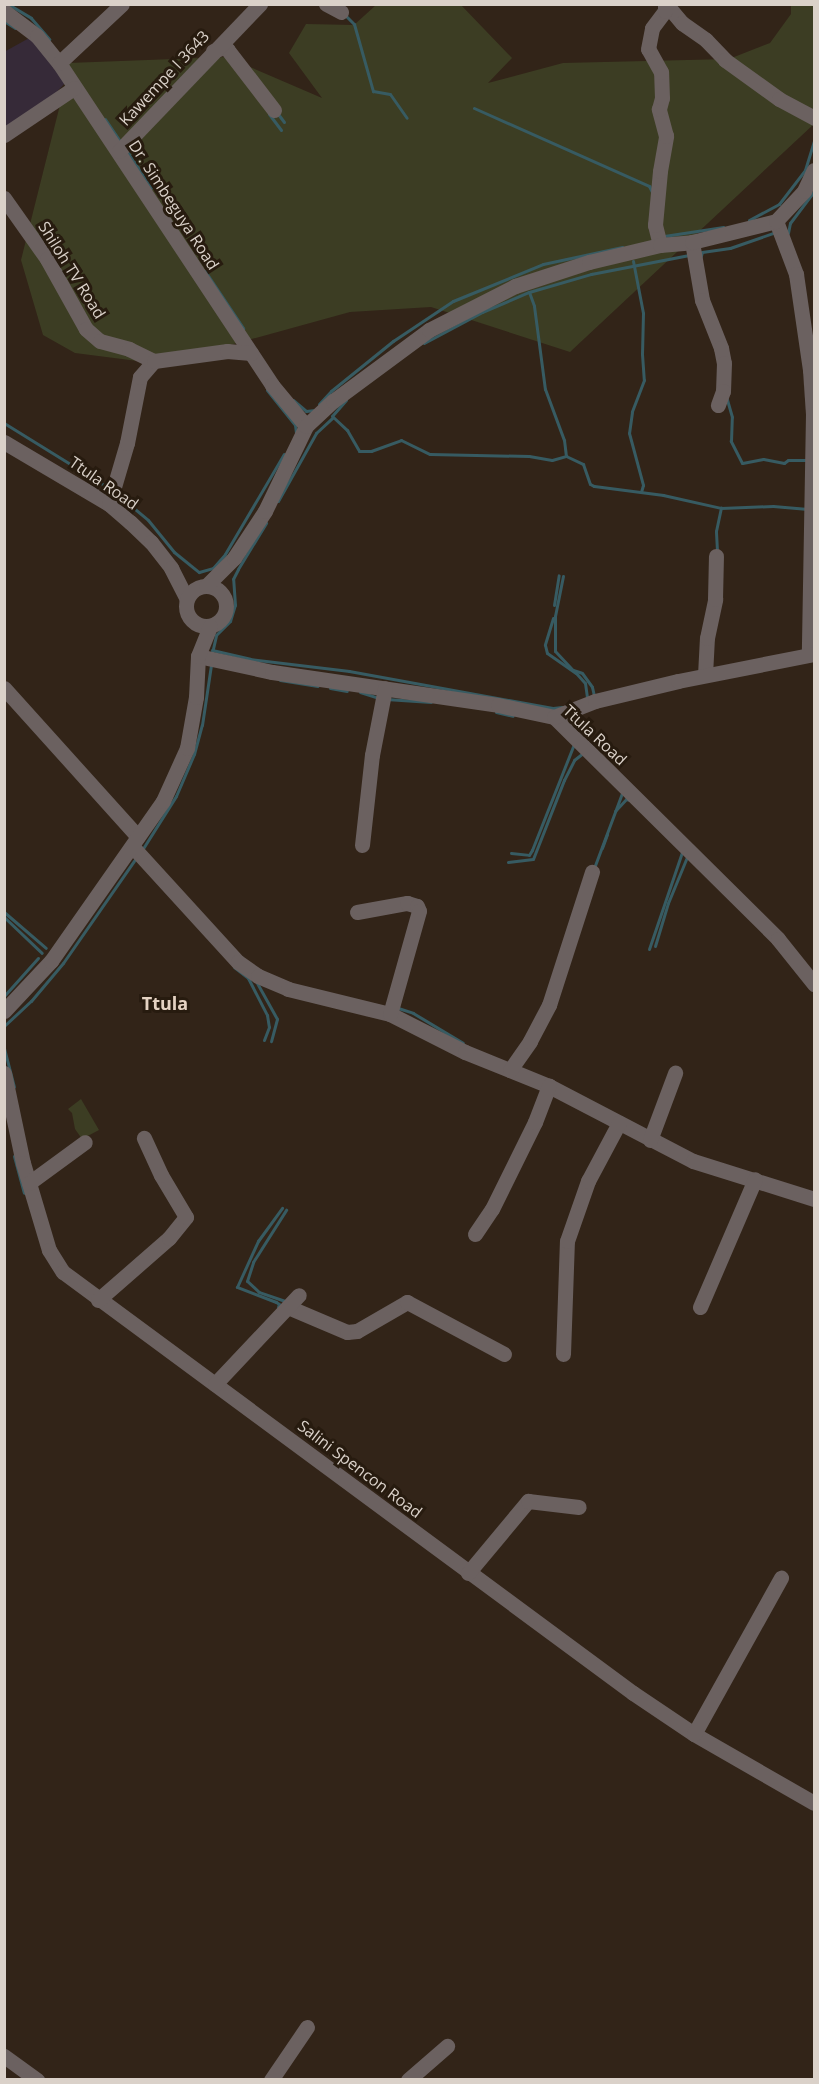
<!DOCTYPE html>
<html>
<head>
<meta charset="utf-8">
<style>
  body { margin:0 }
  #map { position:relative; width:819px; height:2084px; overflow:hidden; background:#322418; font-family:"Open Sans",sans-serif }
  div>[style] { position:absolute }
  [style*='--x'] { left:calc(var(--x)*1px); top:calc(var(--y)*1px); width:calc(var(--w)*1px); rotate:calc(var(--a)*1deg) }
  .industrial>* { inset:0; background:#362a38 }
  .green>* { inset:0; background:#3c3d23 }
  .stream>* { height:3px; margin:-1.5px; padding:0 1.5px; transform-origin:1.5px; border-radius:1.5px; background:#375b62 }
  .minor>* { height:15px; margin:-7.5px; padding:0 7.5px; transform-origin:7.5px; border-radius:7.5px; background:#6b6160 }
  .minor>.ring { margin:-7.5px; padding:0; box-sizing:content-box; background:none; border:15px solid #6b6160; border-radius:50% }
  span { translate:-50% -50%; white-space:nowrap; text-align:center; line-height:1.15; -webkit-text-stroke:6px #271b0f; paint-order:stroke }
  .street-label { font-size:16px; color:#dad1c9 }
  .neighbourhood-label { font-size:18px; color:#e4d2c2; font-weight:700 }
  .frame { position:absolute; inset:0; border:6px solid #dad1c9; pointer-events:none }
</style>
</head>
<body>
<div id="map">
  <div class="industrial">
    <i style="clip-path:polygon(31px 37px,65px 83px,53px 96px,4px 129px,4px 52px)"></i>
  </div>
  <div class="green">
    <i style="clip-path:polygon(376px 5px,461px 5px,512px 58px,488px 83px,563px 63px,729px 59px,770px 43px,791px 14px,791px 5px,814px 5px,814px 124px,570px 352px,431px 307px,350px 312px,161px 364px,75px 353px,43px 335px,21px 260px,67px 77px,68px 63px,227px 57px,322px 98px,289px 53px,306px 24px,354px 25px)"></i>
    <i style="clip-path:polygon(81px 1099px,99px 1130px,82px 1139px,75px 1129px,72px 1113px,68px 1109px)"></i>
  </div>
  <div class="stream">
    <i style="--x:8;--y:4;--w:27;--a:31"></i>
    <i style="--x:31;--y:18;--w:28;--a:49"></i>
    <i style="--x:345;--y:15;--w:13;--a:45"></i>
    <i style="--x:354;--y:24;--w:70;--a:74.2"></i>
    <i style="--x:373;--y:91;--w:17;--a:10"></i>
    <i style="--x:390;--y:94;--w:29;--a:55"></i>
    <i style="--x:4;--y:21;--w:13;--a:32"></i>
    <i style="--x:474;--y:108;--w:192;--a:24"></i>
    <i style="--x:649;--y:186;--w:7;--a:63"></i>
    <i style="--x:269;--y:114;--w:20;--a:53"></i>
    <i style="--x:278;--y:114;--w:10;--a:53"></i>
    <i style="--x:105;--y:119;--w:29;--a:56"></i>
    <i style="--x:127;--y:151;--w:44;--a:57"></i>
    <i style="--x:749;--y:220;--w:34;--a:-28"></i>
    <i style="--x:779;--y:204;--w:43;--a:-52.6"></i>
    <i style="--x:805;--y:170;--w:31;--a:-73"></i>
    <i style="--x:776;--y:232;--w:30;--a:64"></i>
    <i style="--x:789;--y:259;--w:111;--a:79.6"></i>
    <i style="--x:809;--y:368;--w:64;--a:88.2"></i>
    <i style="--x:811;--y:432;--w:28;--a:96"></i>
    <i style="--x:808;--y:460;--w:20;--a:180"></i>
    <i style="--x:788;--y:460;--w:5;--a:143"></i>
    <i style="--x:784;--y:463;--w:21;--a:-169"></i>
    <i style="--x:763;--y:459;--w:21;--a:169"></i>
    <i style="--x:742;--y:463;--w:25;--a:-117"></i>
    <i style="--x:731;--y:441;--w:24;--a:-88"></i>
    <i style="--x:732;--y:417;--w:29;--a:-106"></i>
    <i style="--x:724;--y:389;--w:26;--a:-83"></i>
    <i style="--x:727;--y:363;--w:71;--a:-109.7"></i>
    <i style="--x:703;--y:296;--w:33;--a:-97"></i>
    <i style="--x:699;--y:263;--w:11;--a:-75"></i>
    <i style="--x:702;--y:252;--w:28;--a:-8"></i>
    <i style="--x:730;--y:248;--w:49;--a:-19.2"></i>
    <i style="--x:788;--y:233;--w:10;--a:-79"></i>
    <i style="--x:790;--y:223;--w:40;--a:-53"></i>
    <i style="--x:664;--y:236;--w:60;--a:-8.7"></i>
    <i style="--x:633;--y:261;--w:53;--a:79.1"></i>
    <i style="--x:643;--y:313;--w:41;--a:91.4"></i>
    <i style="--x:642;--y:354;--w:26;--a:86"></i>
    <i style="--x:644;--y:380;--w:34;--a:111"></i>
    <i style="--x:632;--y:412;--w:21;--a:98"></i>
    <i style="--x:629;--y:433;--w:54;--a:74.9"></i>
    <i style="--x:643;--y:485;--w:7;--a:106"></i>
    <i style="--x:205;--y:271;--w:69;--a:56.3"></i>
    <i style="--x:529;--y:292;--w:15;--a:70"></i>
    <i style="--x:534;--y:306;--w:84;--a:82.5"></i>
    <i style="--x:545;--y:389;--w:54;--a:69.6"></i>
    <i style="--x:564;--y:440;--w:16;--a:83"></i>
    <i style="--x:424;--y:343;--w:66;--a:-28.1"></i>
    <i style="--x:482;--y:312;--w:51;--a:-23.1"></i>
    <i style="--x:529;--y:292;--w:65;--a:-16.2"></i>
    <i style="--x:591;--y:274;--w:100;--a:-11"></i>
    <i style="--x:267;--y:390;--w:45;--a:51.3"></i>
    <i style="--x:295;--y:425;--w:8;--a:83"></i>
    <i style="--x:293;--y:400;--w:17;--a:40"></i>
    <i style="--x:306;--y:411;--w:9;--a:-6"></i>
    <i style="--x:346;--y:400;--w:21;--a:131"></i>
    <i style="--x:332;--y:416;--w:21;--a:43"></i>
    <i style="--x:347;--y:430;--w:24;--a:60"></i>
    <i style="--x:359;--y:451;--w:12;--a:0"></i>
    <i style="--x:371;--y:451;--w:32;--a:-20"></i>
    <i style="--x:401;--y:440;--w:32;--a:26"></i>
    <i style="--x:430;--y:454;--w:99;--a:1.2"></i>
    <i style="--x:529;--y:456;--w:23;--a:10"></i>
    <i style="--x:552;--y:460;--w:15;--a:-16"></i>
    <i style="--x:566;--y:456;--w:19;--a:25"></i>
    <i style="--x:583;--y:464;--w:21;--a:71"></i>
    <i style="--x:590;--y:484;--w:4;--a:27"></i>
    <i style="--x:594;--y:486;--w:70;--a:7.4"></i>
    <i style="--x:663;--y:495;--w:59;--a:12.6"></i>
    <i style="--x:721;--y:508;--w:52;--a:-2.2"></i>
    <i style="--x:773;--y:506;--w:32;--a:5"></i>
    <i style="--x:319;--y:404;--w:18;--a:-47"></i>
    <i style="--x:331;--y:391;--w:80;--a:-38.9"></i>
    <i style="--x:393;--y:341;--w:72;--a:-33.7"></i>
    <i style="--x:453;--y:301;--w:97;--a:-22.3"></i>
    <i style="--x:543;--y:264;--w:81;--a:-12.1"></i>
    <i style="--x:4;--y:423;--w:123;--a:31.8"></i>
    <i style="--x:117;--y:494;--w:40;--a:40"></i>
    <i style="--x:148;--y:520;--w:41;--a:50.9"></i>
    <i style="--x:174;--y:552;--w:32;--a:39"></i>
    <i style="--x:199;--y:572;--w:15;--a:-16"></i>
    <i style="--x:213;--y:568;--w:18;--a:-49"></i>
    <i style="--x:225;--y:554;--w:116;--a:-59.5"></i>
    <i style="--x:278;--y:501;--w:78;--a:-60.8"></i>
    <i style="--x:316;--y:433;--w:23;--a:-43"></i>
    <i style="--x:717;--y:551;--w:20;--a:-93"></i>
    <i style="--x:716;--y:531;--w:24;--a:-78"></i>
    <i style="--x:563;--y:576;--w:41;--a:101.3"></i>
    <i style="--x:555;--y:616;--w:35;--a:90"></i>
    <i style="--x:555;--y:651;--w:26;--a:47"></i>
    <i style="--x:573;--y:670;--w:9;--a:18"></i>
    <i style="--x:582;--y:673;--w:17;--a:54"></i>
    <i style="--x:592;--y:687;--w:9;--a:77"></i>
    <i style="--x:554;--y:605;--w:30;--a:-81"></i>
    <i style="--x:553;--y:618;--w:28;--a:107"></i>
    <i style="--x:545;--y:645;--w:8;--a:76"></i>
    <i style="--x:547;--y:653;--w:35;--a:35"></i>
    <i style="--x:576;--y:673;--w:13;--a:48"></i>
    <i style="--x:585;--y:683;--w:15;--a:82"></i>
    <i style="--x:212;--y:650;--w:39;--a:13"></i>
    <i style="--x:250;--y:659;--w:100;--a:6.9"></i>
    <i style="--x:349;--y:671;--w:207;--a:10.3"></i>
    <i style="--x:553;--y:708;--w:9;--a:-6"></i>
    <i style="--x:212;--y:653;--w:18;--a:-77"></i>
    <i style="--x:216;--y:635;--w:20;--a:-45"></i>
    <i style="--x:230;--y:621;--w:17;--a:-73"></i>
    <i style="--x:235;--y:605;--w:26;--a:-94"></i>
    <i style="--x:233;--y:579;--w:11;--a:-63"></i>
    <i style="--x:238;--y:569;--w:54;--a:-58.7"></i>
    <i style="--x:280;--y:680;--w:38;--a:9"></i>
    <i style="--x:330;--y:688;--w:17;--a:10"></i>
    <i style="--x:360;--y:692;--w:20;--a:18"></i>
    <i style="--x:386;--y:699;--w:45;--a:3.8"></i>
    <i style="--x:496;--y:712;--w:17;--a:13"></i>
    <i style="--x:615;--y:811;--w:16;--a:-47"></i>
    <i style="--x:626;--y:799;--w:4;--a:14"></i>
    <i style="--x:602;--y:848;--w:15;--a:-70"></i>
    <i style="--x:142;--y:850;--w:64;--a:-57.8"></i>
    <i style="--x:176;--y:796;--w:46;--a:-66.8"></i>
    <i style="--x:194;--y:754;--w:30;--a:-75"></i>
    <i style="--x:202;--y:725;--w:61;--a:-81.5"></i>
    <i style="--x:511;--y:853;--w:18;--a:6"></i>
    <i style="--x:529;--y:855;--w:6;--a:-59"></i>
    <i style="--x:532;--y:850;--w:114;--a:-68.4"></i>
    <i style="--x:508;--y:862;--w:25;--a:-7"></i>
    <i style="--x:533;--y:859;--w:85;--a:-68.6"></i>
    <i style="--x:564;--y:780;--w:22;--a:-63"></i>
    <i style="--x:574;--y:760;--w:11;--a:-38"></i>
    <i style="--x:594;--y:868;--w:80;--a:-69.5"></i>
    <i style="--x:4;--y:912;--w:55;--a:40.6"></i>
    <i style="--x:4;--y:917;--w:52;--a:43.5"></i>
    <i style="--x:655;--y:946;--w:45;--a:-73.2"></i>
    <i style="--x:668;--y:903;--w:50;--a:-67.6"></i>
    <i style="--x:649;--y:949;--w:102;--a:-71.2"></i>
    <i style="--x:234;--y:967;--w:18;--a:38"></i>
    <i style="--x:248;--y:978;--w:42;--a:62.8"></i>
    <i style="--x:267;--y:1015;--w:12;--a:81"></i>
    <i style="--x:269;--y:1027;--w:14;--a:111"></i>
    <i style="--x:257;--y:983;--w:41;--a:60.9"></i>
    <i style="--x:277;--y:1019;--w:23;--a:105"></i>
    <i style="--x:4;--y:996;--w:51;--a:-48.2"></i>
    <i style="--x:398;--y:1008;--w:16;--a:18"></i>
    <i style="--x:413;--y:1013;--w:58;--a:31"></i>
    <i style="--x:4;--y:1026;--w:37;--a:-43"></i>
    <i style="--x:31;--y:1001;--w:50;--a:-49.9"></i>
    <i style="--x:63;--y:963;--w:128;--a:-55.2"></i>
    <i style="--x:4;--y:1048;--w:40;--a:75.6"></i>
    <i style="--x:14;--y:1156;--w:38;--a:75"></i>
    <i style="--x:285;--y:1301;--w:28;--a:-161"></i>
    <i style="--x:259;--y:1292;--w:16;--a:-137"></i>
    <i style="--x:247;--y:1281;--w:20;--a:-72"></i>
    <i style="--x:253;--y:1262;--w:62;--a:-57.6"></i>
    <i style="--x:278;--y:1307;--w:3;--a:-72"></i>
    <i style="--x:279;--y:1304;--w:4;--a:-146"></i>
    <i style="--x:276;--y:1302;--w:42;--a:-159"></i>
    <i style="--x:237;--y:1287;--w:51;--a:-65.5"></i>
    <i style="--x:258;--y:1241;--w:41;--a:-54"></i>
  </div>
  <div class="minor">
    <i style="--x:326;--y:4;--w:17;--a:28"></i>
    <i style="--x:666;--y:4;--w:25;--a:50"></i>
    <i style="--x:682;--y:23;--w:29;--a:35"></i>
    <i style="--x:706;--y:40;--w:28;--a:46"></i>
    <i style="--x:725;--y:60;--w:67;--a:35.8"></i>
    <i style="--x:779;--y:99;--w:40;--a:28"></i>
    <i style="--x:4;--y:11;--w:41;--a:37.1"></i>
    <i style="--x:37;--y:36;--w:35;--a:51"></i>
    <i style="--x:59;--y:63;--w:386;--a:56.5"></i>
    <i style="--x:272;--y:385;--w:53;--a:50.3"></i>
    <i style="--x:213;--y:51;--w:12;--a:-20"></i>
    <i style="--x:224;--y:47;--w:4;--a:34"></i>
    <i style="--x:227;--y:49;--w:77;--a:52.4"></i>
    <i style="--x:59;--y:63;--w:86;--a:-43.1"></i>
    <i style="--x:4;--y:135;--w:84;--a:-33.9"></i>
    <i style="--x:119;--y:151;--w:204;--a:-46.2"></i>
    <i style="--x:4;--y:198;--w:75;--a:54.8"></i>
    <i style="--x:47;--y:259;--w:80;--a:60.9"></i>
    <i style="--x:86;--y:329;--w:18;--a:41"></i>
    <i style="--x:100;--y:341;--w:30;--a:15"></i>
    <i style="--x:129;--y:349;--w:28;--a:26"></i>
    <i style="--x:776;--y:221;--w:57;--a:69.3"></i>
    <i style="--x:796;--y:274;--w:97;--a:81.7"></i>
    <i style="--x:810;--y:370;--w:44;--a:86.1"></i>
    <i style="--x:813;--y:414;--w:240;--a:91"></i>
    <i style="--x:692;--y:242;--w:59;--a:80.2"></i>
    <i style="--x:702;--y:300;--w:52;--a:68.4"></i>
    <i style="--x:721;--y:348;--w:15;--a:79"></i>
    <i style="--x:724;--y:363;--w:28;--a:92"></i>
    <i style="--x:723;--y:391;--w:15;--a:110"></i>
    <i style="--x:660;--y:245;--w:21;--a:-104"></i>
    <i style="--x:655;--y:225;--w:54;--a:-84.7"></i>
    <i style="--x:660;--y:171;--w:36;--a:-80"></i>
    <i style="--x:666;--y:136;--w:28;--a:-105"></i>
    <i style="--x:659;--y:109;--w:11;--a:-75"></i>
    <i style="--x:662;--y:98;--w:26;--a:-92"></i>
    <i style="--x:661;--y:72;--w:26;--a:-119"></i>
    <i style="--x:648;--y:49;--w:21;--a:-79"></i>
    <i style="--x:652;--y:28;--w:21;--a:-53"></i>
    <i style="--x:665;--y:11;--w:7;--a:-90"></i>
    <i style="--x:4;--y:442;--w:122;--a:30.6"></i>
    <i style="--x:109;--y:504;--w:28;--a:41"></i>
    <i style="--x:130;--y:522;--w:29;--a:44"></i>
    <i style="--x:151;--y:542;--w:33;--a:52"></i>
    <i style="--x:171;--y:568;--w:35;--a:63"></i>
    <i style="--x:109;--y:504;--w:64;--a:-73.6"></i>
    <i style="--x:127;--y:443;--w:67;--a:-78.9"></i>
    <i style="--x:140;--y:377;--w:21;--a:-49"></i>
    <i style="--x:154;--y:361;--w:74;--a:-7.8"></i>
    <i style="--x:227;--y:351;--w:24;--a:5"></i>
    <i class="ring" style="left:186px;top:586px;width:25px;height:25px"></i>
    <i style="--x:206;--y:586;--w:40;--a:-45"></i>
    <i style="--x:234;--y:558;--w:56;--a:-56.6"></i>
    <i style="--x:265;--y:511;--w:94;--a:-64.2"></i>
    <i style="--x:306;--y:426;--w:37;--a:-43"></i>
    <i style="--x:333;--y:401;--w:119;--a:-36.5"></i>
    <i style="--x:429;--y:330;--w:97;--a:-27.1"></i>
    <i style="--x:515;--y:286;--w:78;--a:-18"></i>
    <i style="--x:589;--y:262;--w:73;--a:-13.5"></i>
    <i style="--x:660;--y:245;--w:32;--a:-5"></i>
    <i style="--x:692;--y:242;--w:87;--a:-14"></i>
    <i style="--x:776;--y:221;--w:41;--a:-47"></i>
    <i style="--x:804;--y:191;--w:23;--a:-65"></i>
    <i style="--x:198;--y:656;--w:76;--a:12.2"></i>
    <i style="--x:272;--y:672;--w:228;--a:8.3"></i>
    <i style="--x:498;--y:705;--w:57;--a:12.1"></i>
    <i style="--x:554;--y:717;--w:315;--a:44.7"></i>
    <i style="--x:778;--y:939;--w:58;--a:51.3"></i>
    <i style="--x:705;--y:675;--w:37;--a:-87"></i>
    <i style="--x:707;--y:638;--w:40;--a:-78"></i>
    <i style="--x:715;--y:599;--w:43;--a:-88.7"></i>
    <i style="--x:4;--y:688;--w:200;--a:48"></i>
    <i style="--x:554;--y:717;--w:44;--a:-21.3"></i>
    <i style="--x:595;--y:701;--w:85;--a:-13.5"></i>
    <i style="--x:678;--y:681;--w:139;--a:-11.2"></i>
    <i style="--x:362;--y:845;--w:91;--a:-83.7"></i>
    <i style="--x:372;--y:755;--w:68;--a:-79"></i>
    <i style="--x:132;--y:846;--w:157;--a:47.6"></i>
    <i style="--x:238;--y:962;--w:24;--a:35"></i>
    <i style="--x:258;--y:976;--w:33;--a:23"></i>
    <i style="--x:288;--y:989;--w:105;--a:13.8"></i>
    <i style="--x:390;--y:1014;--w:84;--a:26.9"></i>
    <i style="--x:465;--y:1052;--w:91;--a:22"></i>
    <i style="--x:549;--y:1086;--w:162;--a:27.5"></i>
    <i style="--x:693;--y:1161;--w:127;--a:17.4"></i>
    <i style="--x:357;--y:912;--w:51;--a:-10.2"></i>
    <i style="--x:407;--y:903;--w:10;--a:17"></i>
    <i style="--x:417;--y:906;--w:5;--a:68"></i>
    <i style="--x:419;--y:911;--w:107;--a:105.7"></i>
    <i style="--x:4;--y:1011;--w:69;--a:-46.8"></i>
    <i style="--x:51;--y:961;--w:195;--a:-55"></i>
    <i style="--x:163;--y:801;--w:58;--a:-65.6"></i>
    <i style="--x:187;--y:748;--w:52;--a:-80"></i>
    <i style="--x:196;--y:697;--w:41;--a:-87.2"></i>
    <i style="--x:198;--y:656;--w:32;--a:-68"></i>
    <i style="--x:510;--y:1070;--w:35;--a:-55"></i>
    <i style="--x:530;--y:1041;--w:41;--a:-62.2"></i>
    <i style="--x:549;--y:1005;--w:140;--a:-72.1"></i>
    <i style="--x:4;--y:1073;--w:92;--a:78.1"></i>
    <i style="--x:23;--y:1163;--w:91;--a:73.4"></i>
    <i style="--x:49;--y:1250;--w:26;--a:58"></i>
    <i style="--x:63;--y:1272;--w:709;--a:36.45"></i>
    <i style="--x:633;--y:1693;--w:73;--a:33.9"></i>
    <i style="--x:694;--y:1734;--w:138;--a:29.9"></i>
    <i style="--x:650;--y:1140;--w:72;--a:-69.5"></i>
    <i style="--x:29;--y:1183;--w:69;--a:-36.2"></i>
    <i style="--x:475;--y:1234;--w:30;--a:-56"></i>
    <i style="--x:492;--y:1209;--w:97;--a:-63.7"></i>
    <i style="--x:535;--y:1122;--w:39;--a:-69"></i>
    <i style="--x:98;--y:1300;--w:94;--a:-41.1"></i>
    <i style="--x:169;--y:1238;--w:27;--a:-51"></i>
    <i style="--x:186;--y:1217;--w:49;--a:-120.8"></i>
    <i style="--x:161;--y:1175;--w:41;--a:-114.7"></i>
    <i style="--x:288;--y:1307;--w:64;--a:23"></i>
    <i style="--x:347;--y:1332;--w:10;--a:-6"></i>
    <i style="--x:357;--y:1331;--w:58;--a:-30.1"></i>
    <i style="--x:407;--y:1302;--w:110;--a:28.2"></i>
    <i style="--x:700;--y:1307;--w:139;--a:-66.7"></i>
    <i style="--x:563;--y:1354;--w:113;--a:-88"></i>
    <i style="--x:567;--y:1241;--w:64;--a:-70.7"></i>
    <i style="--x:588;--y:1181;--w:66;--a:-61.9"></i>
    <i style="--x:215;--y:1384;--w:122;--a:-46.7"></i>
    <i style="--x:468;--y:1573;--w:94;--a:-50.2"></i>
    <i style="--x:528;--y:1501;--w:51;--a:6.7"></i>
    <i style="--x:694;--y:1734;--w:179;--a:-60.9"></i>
    <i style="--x:4;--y:2056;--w:41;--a:36"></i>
    <i style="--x:271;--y:2080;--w:64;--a:-55.8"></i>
    <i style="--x:408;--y:2080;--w:52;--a:-41.1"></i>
  </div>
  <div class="street-label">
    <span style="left:164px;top:78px;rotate:-47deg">Kawempe I 3643</span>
    <span style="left:174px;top:205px;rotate:57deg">Dr. Simbeguya Road</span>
    <span style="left:72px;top:270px;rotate:58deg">Shiloh TV Road</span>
    <span style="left:104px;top:483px;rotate:35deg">Ttula Road</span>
    <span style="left:595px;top:735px;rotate:43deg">Ttula Road</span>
    <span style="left:360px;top:1469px;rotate:37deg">Salini Spencon Road</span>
  </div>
  <div class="neighbourhood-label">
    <span style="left:165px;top:1003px">Ttula</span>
  </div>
  <div class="frame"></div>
</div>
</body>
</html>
